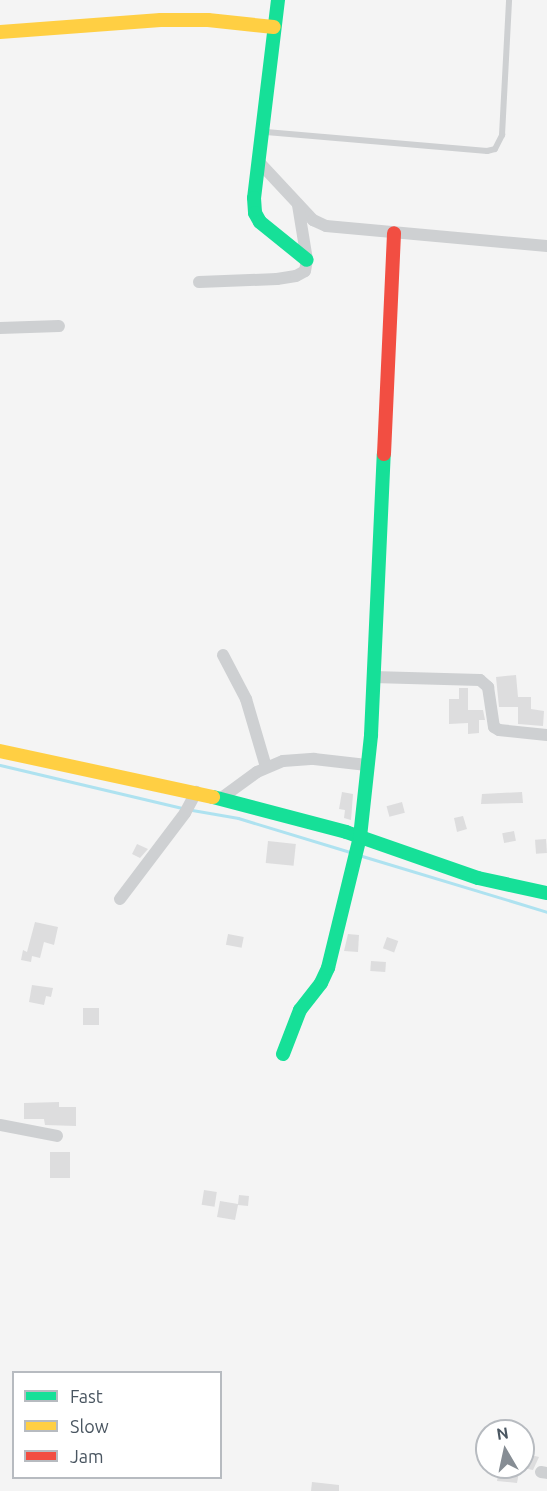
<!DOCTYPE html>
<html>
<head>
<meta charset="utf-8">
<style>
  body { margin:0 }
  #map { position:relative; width:547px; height:1491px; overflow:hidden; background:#f4f4f4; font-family:Ubuntu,sans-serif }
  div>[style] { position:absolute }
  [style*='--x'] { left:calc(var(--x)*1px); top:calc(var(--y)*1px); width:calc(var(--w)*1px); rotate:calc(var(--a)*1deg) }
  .stream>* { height:3px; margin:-1.5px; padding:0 1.5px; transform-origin:1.5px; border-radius:1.5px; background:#aee2f0 }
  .building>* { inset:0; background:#ddddde; transform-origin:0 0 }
  .lane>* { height:6px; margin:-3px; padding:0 3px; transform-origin:3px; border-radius:3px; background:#ced0d2 }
  .street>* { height:12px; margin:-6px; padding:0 6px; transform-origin:6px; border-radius:6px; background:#ced0d2 }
  .fast>* { height:14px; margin:-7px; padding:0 7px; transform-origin:7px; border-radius:7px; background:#16e098 }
  .slow>* { height:14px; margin:-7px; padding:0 7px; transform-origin:7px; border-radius:7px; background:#ffcf43 }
  .jam>* { height:14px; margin:-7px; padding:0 7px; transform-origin:7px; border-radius:7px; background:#f24e42 }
  span { translate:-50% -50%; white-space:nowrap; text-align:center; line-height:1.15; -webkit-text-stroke:6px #fff; paint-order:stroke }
  .legend { position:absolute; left:12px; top:1371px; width:210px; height:108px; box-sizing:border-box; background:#fff; border:2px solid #b7bbc0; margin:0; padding:8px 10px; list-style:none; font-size:18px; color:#4a5661 }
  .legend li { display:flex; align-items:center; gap:12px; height:30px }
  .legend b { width:30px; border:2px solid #b7bbc0 }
  .north { position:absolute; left:475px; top:1419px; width:60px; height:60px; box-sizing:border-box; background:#fff; border:2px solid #b7bbc0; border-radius:50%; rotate:351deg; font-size:16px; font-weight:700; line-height:24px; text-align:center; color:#4a5661 }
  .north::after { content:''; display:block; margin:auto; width:21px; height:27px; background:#868d94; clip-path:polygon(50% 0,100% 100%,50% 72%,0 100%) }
</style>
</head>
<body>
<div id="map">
  <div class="stream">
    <i style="--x:0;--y:765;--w:187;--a:13.3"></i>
    <i style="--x:192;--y:810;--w:47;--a:9.9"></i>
    <i style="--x:238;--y:818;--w:117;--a:16.9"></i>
    <i style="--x:362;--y:856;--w:193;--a:16.8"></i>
  </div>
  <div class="building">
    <i style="clip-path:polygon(516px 675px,518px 697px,531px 697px,531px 709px,544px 711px,543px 726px,518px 724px,518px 707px,499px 707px,496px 677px)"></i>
    <i style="clip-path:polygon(459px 688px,468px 688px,468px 710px,483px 710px,485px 720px,479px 720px,479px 733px,468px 734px,468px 723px,449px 724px,449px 699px,459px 699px)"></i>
    <i style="clip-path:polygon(342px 792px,353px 794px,351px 820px,344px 818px,345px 810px,339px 809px)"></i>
    <i style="clip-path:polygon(522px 792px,523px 803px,481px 804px,482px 794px)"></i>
    <i style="left:402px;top:802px;width:11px;height:16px;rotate:75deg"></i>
    <i style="clip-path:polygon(463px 816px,467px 829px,457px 832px,454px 818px)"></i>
    <i style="left:514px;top:831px;width:10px;height:12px;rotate:79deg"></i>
    <i style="left:546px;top:839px;width:14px;height:11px;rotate:86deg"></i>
    <i style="left:268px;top:841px;width:28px;height:22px;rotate:6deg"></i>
    <i style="clip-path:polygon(137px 844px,148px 849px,140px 858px,132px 854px)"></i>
    <i style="clip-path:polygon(35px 922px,58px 927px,54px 945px,44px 942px,40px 958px,32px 956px,31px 962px,21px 960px,23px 950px,27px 952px)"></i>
    <i style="left:228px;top:934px;width:16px;height:11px;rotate:11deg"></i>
    <i style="clip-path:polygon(348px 934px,359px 935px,358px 952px,344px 951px)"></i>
    <i style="left:387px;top:937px;width:12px;height:12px;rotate:20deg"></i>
    <i style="left:371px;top:961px;width:15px;height:10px;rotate:4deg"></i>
    <i style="clip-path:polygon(32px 985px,53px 988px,51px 997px,46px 996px,44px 1005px,29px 1002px)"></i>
    <i style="left:83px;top:1008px;width:16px;height:17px"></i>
    <i style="clip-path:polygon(59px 1102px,59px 1107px,76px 1107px,76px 1126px,45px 1125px,44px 1119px,24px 1119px,24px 1103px)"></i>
    <i style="left:50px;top:1152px;width:20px;height:26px"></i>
    <i style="left:204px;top:1190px;width:13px;height:15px;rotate:9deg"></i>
    <i style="clip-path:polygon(239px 1195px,249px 1196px,248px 1206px,238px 1205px,235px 1220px,217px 1217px,220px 1201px,238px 1204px)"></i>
    <i style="clip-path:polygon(523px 1453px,539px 1457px,533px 1470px,523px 1468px)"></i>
    <i style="clip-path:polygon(499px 1467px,520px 1467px,517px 1483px,497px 1481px)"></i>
    <i style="clip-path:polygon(312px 1482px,339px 1485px,339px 1491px,311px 1491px)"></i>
  </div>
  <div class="lane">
    <i style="--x:266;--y:132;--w:222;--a:4.9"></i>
    <i style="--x:487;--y:151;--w:8;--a:-14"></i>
    <i style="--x:495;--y:149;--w:16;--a:-63"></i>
    <i style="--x:502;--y:135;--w:135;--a:-87"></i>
  </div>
  <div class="street">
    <i style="--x:258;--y:161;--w:81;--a:47"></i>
    <i style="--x:313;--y:220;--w:14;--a:25"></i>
    <i style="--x:326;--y:226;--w:222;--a:5.2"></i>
    <i style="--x:199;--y:282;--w:78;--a:-2.2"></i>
    <i style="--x:277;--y:279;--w:19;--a:-9"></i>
    <i style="--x:296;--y:276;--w:10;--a:-29"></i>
    <i style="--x:305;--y:271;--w:11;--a:-80"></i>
    <i style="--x:307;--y:260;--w:56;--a:-99.3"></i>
    <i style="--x:0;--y:328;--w:59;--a:-1.9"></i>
    <i style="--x:223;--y:655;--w:50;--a:62.4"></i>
    <i style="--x:246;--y:699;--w:71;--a:73.6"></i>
    <i style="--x:373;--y:677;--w:107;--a:1.6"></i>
    <i style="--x:480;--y:680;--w:11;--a:41"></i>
    <i style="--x:488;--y:687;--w:40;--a:81.5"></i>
    <i style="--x:494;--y:727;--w:6;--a:31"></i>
    <i style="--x:499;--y:730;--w:48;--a:5.9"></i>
    <i style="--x:220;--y:799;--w:46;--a:-36.1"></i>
    <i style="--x:257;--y:772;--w:28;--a:-23"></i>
    <i style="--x:283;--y:761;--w:31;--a:-4"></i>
    <i style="--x:314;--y:759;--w:53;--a:6.5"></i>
    <i style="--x:120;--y:899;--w:108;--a:-52.9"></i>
    <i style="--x:185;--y:813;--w:24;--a:-62"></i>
    <i style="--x:0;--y:1125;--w:58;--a:10.9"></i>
    <i style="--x:541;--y:1472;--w:6;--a:9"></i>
  </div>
  <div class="fast">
    <i style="--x:278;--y:0;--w:199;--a:96.9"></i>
    <i style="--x:254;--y:198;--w:15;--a:86"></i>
    <i style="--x:255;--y:213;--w:10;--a:61"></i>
    <i style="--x:260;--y:222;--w:60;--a:39"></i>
    <i style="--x:213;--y:797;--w:138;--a:14.7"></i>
    <i style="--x:346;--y:832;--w:140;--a:19.2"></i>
    <i style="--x:478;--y:878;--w:71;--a:12.3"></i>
    <i style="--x:283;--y:1054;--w:47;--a:-68.9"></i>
    <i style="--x:300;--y:1010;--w:34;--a:-52"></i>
    <i style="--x:321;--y:983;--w:17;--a:-65"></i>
    <i style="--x:328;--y:968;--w:135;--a:-76.3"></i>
    <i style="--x:360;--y:837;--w:103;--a:-83.8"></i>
    <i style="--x:371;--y:735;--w:281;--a:-87.4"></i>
  </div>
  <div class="slow">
    <i style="--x:0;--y:32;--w:161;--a:-4.3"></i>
    <i style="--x:161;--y:20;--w:47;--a:0"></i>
    <i style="--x:208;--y:20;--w:66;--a:6.1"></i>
    <i style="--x:0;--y:751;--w:218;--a:12.2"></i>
  </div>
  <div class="jam">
    <i style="--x:384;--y:454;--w:221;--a:-87.4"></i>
  </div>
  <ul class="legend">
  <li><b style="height:8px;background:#16e098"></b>Fast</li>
  <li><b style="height:8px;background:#ffcf43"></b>Slow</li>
  <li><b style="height:8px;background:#f24e42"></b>Jam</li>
  </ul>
  <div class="north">N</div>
</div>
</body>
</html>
